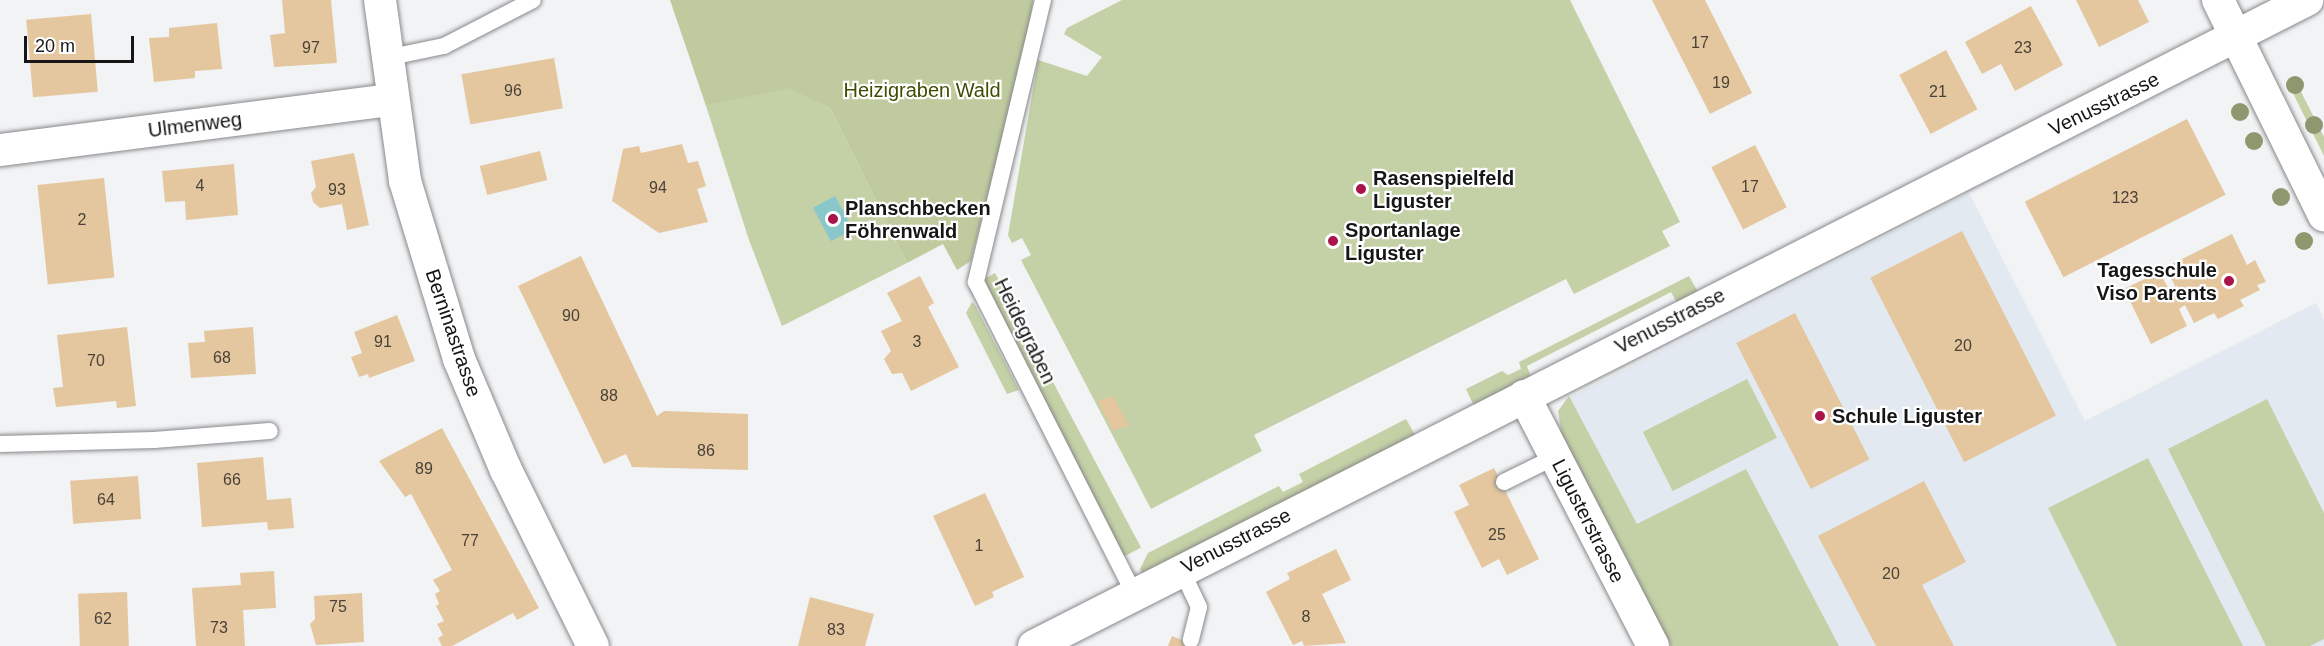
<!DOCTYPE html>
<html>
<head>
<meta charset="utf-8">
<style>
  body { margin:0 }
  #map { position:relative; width:2324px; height:646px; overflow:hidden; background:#f1f3f5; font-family:Arial,sans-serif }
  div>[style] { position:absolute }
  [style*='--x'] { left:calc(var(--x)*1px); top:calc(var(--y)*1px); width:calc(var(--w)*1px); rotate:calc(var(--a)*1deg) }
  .built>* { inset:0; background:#e2e9f1 }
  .green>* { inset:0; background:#c4d0a5; transform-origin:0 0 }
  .forest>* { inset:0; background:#bfcb9e }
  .water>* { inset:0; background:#8ac7ca; transform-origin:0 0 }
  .building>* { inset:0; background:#e4c79f; transform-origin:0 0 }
  .roads { filter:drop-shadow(0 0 2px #88898b) drop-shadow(0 0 2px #88898b) }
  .service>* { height:16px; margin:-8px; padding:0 8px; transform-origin:8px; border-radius:8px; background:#fff }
  .minor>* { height:32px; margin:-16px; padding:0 16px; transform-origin:16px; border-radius:16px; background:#fff }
  .trees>* { width:18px; height:18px; margin:-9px; border-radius:50%; background:#8f976f }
  .dots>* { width:16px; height:16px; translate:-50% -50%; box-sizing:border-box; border:3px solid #fff; border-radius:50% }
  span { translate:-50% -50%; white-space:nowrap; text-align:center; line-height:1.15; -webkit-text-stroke:4.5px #fff; paint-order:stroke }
  .number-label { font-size:16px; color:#4a4239 }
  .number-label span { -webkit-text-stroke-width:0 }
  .park-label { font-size:20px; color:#3f4c02 }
  .street-label { font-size:20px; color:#161617 }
  .poi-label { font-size:20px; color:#161617; font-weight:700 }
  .left { translate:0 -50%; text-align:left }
  .right { translate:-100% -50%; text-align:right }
  .scale { position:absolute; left:24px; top:36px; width:110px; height:27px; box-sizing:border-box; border:3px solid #161617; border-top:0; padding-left:8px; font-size:18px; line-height:21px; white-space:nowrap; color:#161617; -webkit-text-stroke:4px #fff; paint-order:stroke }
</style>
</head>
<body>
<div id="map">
  <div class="built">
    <i style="clip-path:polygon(1969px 193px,2085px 421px,2316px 303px,2324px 320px,2324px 646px,1671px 646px,1562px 437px,1557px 424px,1565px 400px)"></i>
  </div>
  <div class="green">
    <i style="clip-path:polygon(1122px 0,1570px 0,1680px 222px,1662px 231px,1670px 246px,1574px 294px,1566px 279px,1254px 435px,1262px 451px,1151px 509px,1021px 260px,1031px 255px,1022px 238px,1012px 243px,1008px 235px,1038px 60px,1087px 76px,1102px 57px,1064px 34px,1067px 28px)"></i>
    <i style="clip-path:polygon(2297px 84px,2324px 137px,2324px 156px,2290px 87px)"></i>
    <i style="clip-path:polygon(788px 87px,830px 108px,907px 263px,782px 326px,749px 240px,706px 106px)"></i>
    <i style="left:995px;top:273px;width:311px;height:24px;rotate:62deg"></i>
    <i style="clip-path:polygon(1689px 276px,1698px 292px,1677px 303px,1671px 292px,1527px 366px,1531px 377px,1474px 406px,1466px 389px,1502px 371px,1508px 375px,1521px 369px,1519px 362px)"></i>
    <i style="clip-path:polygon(972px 302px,975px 305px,1019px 390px,1007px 394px,966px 313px)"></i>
    <i style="left:1747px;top:379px;width:66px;height:117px;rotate:63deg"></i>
    <i style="clip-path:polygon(1569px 396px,1637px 524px,1746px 469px,1839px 646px,1671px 646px,1562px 437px,1558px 411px)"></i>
    <i style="clip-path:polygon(2267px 399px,2324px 513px,2324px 639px,2310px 646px,2266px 646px,2168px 449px)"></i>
    <i style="clip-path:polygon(1406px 419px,1415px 435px,1143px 574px,1140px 569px,1148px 553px,1279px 486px,1283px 492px,1303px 482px,1299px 474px)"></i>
    <i style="clip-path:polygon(2148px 458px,2243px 646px,2117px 646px,2048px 508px)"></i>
  </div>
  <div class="forest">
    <i style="clip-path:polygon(670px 0,1033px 0,1028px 36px,971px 261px,957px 270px,943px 244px,907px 263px,830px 108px,788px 88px,706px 106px)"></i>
  </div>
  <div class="water">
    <i style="left:835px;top:196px;width:38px;height:25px;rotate:62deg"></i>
  </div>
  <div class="building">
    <i style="clip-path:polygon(282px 0,331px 0,337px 63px,274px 67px,270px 35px,285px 33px)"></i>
    <i style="clip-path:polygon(1652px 0,1705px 0,1752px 93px,1710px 114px)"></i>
    <i style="clip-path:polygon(2076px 0,2138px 0,2149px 22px,2099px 47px)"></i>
    <i style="clip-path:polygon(2031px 6px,2063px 65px,2015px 91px,2001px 64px,1982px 74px,1965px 42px)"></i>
    <i style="left:91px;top:14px;width:78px;height:65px;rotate:85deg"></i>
    <i style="clip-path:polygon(217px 23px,222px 69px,195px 71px,195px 78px,154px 82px,149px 38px,169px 37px,169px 28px)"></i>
    <i style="left:1946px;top:50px;width:67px;height:53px;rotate:62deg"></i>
    <i style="left:554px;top:58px;width:51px;height:94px;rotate:80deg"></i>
    <i style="left:2187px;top:119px;width:85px;height:182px;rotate:63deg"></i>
    <i style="clip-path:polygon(682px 144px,688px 163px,698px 161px,706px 186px,697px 189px,708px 222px,659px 233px,612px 201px,623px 149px,639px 146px,641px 153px)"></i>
    <i style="left:1755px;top:145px;width:70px;height:49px;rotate:63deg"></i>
    <i style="left:540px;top:151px;width:30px;height:62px;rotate:76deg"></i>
    <i style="clip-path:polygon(354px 153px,369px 225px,347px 230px,342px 204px,320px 208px,313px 202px,311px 193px,316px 187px,311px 161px)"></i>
    <i style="clip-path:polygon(234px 164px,238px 215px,186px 220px,185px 201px,165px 202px,162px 171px)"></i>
    <i style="left:104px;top:178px;width:100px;height:67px;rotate:84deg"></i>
    <i style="left:1962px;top:231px;width:207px;height:103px;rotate:63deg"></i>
    <i style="clip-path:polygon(2232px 234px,2247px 265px,2255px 260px,2266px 282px,2257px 285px,2260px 290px,2240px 300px,2244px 306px,2218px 319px,2214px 313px,2194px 323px,2185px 305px,2179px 309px,2187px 326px,2151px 344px,2124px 289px,2159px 272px,2169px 289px,2175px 286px,2166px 267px)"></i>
    <i style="clip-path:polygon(581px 256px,657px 416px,664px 411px,748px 414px,748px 470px,632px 467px,626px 454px,604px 464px,518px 286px)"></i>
    <i style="clip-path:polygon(920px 276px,934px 303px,928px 307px,959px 367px,911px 391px,902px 373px,892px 374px,884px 359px,891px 351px,881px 331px,902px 321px,887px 293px)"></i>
    <i style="left:1795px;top:313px;width:164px;height:66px;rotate:63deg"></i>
    <i style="clip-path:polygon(397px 315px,415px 361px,369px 378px,368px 374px,359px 377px,351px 357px,362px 353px,354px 332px)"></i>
    <i style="clip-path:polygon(127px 327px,136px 406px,117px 408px,116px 401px,56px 407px,53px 388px,63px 387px,57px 335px)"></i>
    <i style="clip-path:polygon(253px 327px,256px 374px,191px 378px,188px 343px,205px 342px,204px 331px)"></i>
    <i style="clip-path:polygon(1113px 396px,1129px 425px,1113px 431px,1098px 401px)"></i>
    <i style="clip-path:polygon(442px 428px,539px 608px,517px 620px,513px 613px,452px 646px,442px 646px,438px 638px,443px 635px,437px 624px,444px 621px,436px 606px,439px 604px,435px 594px,440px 591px,433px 580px,452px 570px,411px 494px,405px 497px,379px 461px)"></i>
    <i style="clip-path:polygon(263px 457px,267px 500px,291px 498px,294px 528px,268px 530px,267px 522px,202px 527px,197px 463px)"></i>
    <i style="clip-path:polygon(1494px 468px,1539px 559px,1507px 575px,1499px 559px,1482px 568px,1454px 512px,1469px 505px,1459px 485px)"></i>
    <i style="left:138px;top:476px;width:43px;height:68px;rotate:86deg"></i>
    <i style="clip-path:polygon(1924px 481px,1966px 562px,1922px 585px,1954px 646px,1876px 646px,1818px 536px)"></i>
    <i style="clip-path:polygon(985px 493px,1024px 577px,992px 592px,994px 597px,975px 606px,933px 516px)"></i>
    <i style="clip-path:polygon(1336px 549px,1351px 580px,1322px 594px,1346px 643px,1304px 646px,1302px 641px,1293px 645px,1266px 592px,1290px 579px,1287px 573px)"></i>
    <i style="clip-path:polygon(274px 571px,276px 608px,243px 610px,245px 646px,196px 646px,192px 588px,241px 585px,240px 573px)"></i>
    <i style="left:127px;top:592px;width:54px;height:49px;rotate:88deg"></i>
    <i style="clip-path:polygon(362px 593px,364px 642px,316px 645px,310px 624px,315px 619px,314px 596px)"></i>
    <i style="clip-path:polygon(810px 597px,874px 614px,865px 646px,798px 646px)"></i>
    <i style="clip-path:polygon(1172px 636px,1196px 646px,1168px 646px)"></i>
  </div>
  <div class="roads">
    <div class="service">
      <i style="--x:1043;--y:0;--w:290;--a:103.4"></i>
      <i style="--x:976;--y:282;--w:349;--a:63.1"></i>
      <i style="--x:386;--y:58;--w:59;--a:-11.7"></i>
      <i style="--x:444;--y:46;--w:100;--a:-27.3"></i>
      <i style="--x:0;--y:444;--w:154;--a:-1.5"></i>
      <i style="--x:154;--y:440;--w:116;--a:-4.4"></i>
      <i style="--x:1504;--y:482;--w:57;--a:-26.1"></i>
      <i style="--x:1181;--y:569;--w:42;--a:64.7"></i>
      <i style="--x:1199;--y:607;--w:34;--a:104"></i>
    </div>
    <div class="minor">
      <i style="--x:380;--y:0;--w:183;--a:82.1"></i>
      <i style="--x:405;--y:181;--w:186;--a:73.1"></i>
      <i style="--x:459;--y:359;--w:121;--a:67.1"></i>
      <i style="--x:506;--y:470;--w:196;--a:63.7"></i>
      <i style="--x:2218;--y:0;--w:240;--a:63.8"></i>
      <i style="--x:0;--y:150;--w:394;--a:-7.3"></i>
      <i style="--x:1524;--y:396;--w:281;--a:62.7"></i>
      <i style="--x:1034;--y:646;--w:1428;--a:-26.91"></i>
    </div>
  </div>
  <div class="trees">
    <i style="left:2295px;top:85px"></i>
    <i style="left:2240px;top:112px"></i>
    <i style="left:2314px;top:125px"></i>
    <i style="left:2254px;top:141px"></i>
    <i style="left:2281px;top:197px"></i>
    <i style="left:2304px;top:241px"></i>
  </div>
  <div class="dots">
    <i style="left:1361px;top:189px;background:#a91548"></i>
    <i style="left:833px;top:219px;background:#a91548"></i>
    <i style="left:1333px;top:241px;background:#a91548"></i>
    <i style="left:2229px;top:281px;background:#a91548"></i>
    <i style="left:1820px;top:416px;background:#a91548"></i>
  </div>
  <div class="number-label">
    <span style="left:1700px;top:43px">17</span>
    <span style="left:311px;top:48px">97</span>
    <span style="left:2023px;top:48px">23</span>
    <span style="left:1721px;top:83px">19</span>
    <span style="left:513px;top:91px">96</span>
    <span style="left:1938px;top:92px">21</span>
    <span style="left:200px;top:186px">4</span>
    <span style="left:1750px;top:187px">17</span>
    <span style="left:658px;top:188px">94</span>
    <span style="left:337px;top:190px">93</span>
    <span style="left:2125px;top:198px">123</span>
    <span style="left:82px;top:220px">2</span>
    <span style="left:571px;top:316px">90</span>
    <span style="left:383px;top:342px">91</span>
    <span style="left:917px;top:342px">3</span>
    <span style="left:1963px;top:346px">20</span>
    <span style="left:222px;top:358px">68</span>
    <span style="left:96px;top:361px">70</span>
    <span style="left:609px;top:396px">88</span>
    <span style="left:706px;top:451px">86</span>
    <span style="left:424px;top:469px">89</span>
    <span style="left:232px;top:480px">66</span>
    <span style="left:106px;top:500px">64</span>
    <span style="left:1497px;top:535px">25</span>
    <span style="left:470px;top:541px">77</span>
    <span style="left:979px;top:546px">1</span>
    <span style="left:1891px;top:574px">20</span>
    <span style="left:338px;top:607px">75</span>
    <span style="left:1306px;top:617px">8</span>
    <span style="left:103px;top:619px">62</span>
    <span style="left:219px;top:628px">73</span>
    <span style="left:836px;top:630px">83</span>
  </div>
  <div class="park-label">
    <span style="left:922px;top:90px">Heizigraben Wald</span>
  </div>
  <div class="street-label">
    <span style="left:2104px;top:104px;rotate:-26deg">Venusstrasse</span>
    <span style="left:195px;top:125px;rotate:-7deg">Ulmenweg</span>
    <span style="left:1670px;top:321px;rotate:-27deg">Venusstrasse</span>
    <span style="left:1025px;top:331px;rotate:64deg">Heidegraben</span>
    <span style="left:453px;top:333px;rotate:71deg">Berninastrasse</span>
    <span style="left:1588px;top:521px;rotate:63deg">Ligusterstrasse</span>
    <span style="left:1236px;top:541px;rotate:-27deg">Venusstrasse</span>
  </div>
  <div class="poi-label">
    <span class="left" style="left:1373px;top:190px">Rasenspielfeld<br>Liguster</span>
    <span class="left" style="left:845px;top:220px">Planschbecken<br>Föhrenwald</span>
    <span class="left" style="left:1345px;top:242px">Sportanlage<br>Liguster</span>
    <span class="right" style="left:2217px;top:282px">Tagesschule<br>Viso Parents</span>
    <span class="left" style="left:1832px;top:416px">Schule Liguster</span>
  </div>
  <div class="scale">20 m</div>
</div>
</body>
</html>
